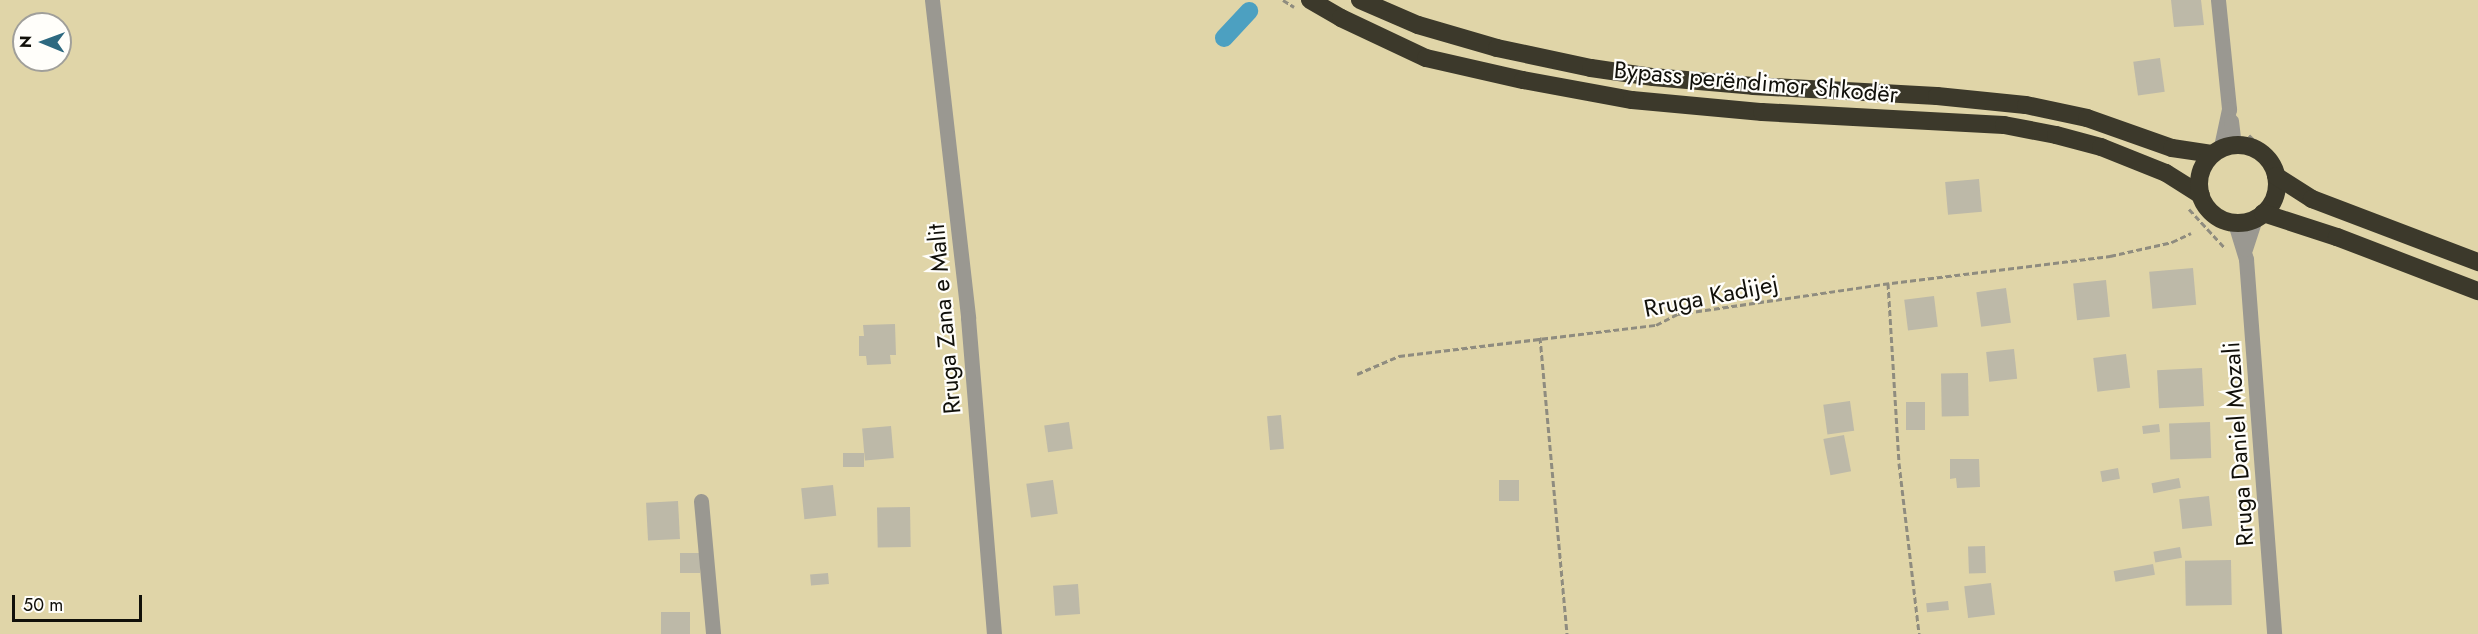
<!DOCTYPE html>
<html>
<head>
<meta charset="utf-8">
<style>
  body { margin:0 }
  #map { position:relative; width:2478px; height:634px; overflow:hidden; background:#f5f1df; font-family:Jost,sans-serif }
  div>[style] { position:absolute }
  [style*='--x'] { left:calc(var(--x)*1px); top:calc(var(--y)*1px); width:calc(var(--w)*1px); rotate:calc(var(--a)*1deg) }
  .green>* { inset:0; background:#e0d5a8 }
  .canal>* { height:18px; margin:-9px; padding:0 9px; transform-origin:9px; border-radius:9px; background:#4ca0c1 }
  .building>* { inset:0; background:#bdb9a8; transform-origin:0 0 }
  .path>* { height:3px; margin-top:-1.5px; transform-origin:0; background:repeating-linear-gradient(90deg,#8f8c7f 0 6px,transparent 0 9px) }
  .minor>* { height:15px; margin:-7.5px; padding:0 7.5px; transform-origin:7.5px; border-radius:7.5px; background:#9a9891 }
  .highway>* { height:18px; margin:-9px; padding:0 9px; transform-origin:9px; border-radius:9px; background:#3c392b }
  .highway>.ring { margin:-9px; padding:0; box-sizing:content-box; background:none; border:18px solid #3c392b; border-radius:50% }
  span { translate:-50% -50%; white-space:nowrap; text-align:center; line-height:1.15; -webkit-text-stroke:4.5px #fffefa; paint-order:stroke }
  .street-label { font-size:24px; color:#11100a }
  .north { position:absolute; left:12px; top:12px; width:60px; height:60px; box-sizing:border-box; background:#fffefa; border:2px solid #a09f9a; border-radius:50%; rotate:271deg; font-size:16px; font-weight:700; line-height:24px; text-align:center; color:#11100a }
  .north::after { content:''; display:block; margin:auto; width:21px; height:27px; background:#2d6980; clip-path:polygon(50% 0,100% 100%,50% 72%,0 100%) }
  .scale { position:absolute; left:12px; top:595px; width:130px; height:27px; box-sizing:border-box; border:3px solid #11100a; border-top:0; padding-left:8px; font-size:18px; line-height:21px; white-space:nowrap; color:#11100a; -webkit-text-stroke:4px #fffefa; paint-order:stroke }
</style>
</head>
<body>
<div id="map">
  <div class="green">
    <i style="clip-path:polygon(evenodd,0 0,2478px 0,2478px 634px,0 634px,0 0,24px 24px,60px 24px,60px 60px,24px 60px,24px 24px)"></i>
  </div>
  <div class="canal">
    <i style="--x:1224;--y:38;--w:37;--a:-47"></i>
  </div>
  <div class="building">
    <i style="clip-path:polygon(2171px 0,2201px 0,2204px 25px,2174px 27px)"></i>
    <i style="left:2160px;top:58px;width:34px;height:27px;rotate:82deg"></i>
    <i style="left:1979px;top:179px;width:33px;height:34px;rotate:85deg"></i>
    <i style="left:2193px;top:268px;width:37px;height:44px;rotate:85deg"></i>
    <i style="left:2106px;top:280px;width:37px;height:33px;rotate:84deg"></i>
    <i style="left:2006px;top:288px;width:35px;height:30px;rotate:82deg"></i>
    <i style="left:1934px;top:296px;width:31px;height:30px;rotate:83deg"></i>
    <i style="clip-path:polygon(895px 324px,896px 355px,890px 355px,891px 364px,867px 365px,866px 356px,859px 356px,859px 336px,864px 336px,863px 325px)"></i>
    <i style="left:2222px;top:342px;width:14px;height:10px"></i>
    <i style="left:2014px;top:349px;width:30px;height:28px;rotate:84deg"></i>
    <i style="left:2126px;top:354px;width:34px;height:33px;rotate:83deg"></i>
    <i style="left:2202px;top:368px;width:38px;height:45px;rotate:87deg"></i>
    <i style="left:1968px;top:373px;width:43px;height:27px;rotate:89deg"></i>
    <i style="left:1850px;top:401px;width:30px;height:27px;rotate:82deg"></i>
    <i style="left:1925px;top:402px;width:28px;height:19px;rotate:90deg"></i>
    <i style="left:1281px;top:415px;width:34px;height:14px;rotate:85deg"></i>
    <i style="left:1069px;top:422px;width:27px;height:25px;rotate:82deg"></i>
    <i style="left:2210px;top:422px;width:36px;height:41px;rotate:88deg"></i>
    <i style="left:2159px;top:424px;width:8px;height:17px;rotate:83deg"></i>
    <i style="left:891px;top:426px;width:32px;height:29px;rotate:85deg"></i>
    <i style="left:1844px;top:435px;width:37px;height:21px;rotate:79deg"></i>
    <i style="left:864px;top:453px;width:14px;height:21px;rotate:90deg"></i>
    <i style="clip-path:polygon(1950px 459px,1979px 459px,1980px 487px,1957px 488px,1956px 478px,1950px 479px)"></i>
    <i style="left:2118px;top:468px;width:11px;height:18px;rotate:80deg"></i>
    <i style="left:2179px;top:478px;width:10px;height:28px;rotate:79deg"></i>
    <i style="left:1053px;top:480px;width:34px;height:27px;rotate:82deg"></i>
    <i style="left:1499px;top:480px;width:20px;height:21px"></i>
    <i style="left:833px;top:485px;width:31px;height:32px;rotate:84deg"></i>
    <i style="left:2209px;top:496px;width:30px;height:30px;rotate:84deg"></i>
    <i style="left:678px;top:501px;width:38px;height:32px;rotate:87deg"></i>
    <i style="left:910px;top:507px;width:40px;height:33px;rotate:89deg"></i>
    <i style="left:1985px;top:546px;width:27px;height:17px;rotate:88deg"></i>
    <i style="left:2180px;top:547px;width:11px;height:27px;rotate:80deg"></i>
    <i style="left:680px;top:553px;width:20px;height:20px"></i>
    <i style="left:2231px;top:560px;width:45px;height:46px;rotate:89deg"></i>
    <i style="left:2153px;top:564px;width:11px;height:40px;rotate:80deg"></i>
    <i style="left:828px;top:573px;width:11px;height:18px;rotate:85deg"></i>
    <i style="left:1991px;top:583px;width:32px;height:27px;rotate:83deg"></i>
    <i style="left:1078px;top:584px;width:30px;height:25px;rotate:86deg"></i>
    <i style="left:1948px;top:601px;width:9px;height:22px;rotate:84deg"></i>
    <i style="left:661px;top:612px;width:29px;height:22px"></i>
  </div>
  <div class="path">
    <i style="--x:1283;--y:0;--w:13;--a:32"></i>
    <i style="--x:2249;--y:135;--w:33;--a:45"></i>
    <i style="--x:2189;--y:209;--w:53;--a:47.3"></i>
    <i style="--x:1888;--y:283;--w:180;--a:86.5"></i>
    <i style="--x:1899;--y:463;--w:172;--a:83.3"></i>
    <i style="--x:1540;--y:337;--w:298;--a:84.8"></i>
    <i style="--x:1357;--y:374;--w:46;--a:-23.2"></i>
    <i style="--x:1399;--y:356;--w:259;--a:-6.9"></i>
    <i style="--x:1656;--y:325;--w:25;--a:-27"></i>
    <i style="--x:1678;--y:314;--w:207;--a:-8.3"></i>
    <i style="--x:1883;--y:284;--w:229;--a:-7"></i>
    <i style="--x:2110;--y:256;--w:64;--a:-12.7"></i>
    <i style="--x:2172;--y:242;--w:21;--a:-25"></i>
  </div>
  <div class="minor">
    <i style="--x:932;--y:0;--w:320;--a:83.5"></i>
    <i style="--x:968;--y:318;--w:317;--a:85.3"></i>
    <i style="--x:2218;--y:0;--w:110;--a:84.2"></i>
    <i style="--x:2229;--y:109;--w:40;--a:102"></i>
    <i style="--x:2231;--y:121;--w:24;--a:83"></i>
    <i style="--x:2235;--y:223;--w:38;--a:73"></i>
    <i style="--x:2246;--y:259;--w:376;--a:85.7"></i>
    <i style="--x:2245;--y:249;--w:32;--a:-72"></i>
    <i style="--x:701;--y:501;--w:134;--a:84.8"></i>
  </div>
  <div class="highway">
    <i style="--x:1310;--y:0;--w:36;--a:30"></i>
    <i style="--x:1341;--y:18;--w:94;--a:25.2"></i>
    <i style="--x:1426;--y:58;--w:99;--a:12.8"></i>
    <i style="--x:1523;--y:80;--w:111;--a:10.4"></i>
    <i style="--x:1632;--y:100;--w:131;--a:5.3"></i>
    <i style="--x:1762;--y:112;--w:242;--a:3.1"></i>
    <i style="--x:2004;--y:125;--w:53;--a:10.9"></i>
    <i style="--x:2056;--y:135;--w:47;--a:14.9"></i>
    <i style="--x:2101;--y:147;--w:70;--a:21.8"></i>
    <i style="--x:2166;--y:173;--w:41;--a:32.2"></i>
    <i style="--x:1360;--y:0;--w:63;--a:23.3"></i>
    <i style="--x:1418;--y:25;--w:82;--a:16.2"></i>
    <i style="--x:1497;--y:48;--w:96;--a:12"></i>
    <i style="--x:1591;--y:68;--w:63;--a:8.3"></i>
    <i style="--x:1653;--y:77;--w:100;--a:5.1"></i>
    <i style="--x:1753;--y:86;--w:184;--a:3.1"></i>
    <i style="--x:1937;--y:96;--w:89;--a:5.8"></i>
    <i style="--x:2026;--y:105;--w:62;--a:12"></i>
    <i style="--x:2087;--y:118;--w:90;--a:19.4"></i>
    <i style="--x:2172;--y:148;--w:40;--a:8.5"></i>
    <i class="ring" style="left:2199px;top:145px;width:60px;height:60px"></i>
    <i style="--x:2276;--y:176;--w:43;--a:32.6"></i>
    <i style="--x:2312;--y:199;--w:178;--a:20.8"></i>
    <i style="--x:2263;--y:213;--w:78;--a:18"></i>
    <i style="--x:2337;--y:237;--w:151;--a:21"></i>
  </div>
  <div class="street-label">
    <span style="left:1756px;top:82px;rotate:5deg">Bypass perëndimor Shkodër</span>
    <span style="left:1711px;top:296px;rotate:-11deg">Rruga Kadijej</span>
    <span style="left:944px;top:319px;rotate:-95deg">Rruga Zana e Malit</span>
    <span style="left:2238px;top:444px;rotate:-94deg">Rruga Daniel Mozali</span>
  </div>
  <div class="north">N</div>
  <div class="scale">50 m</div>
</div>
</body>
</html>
